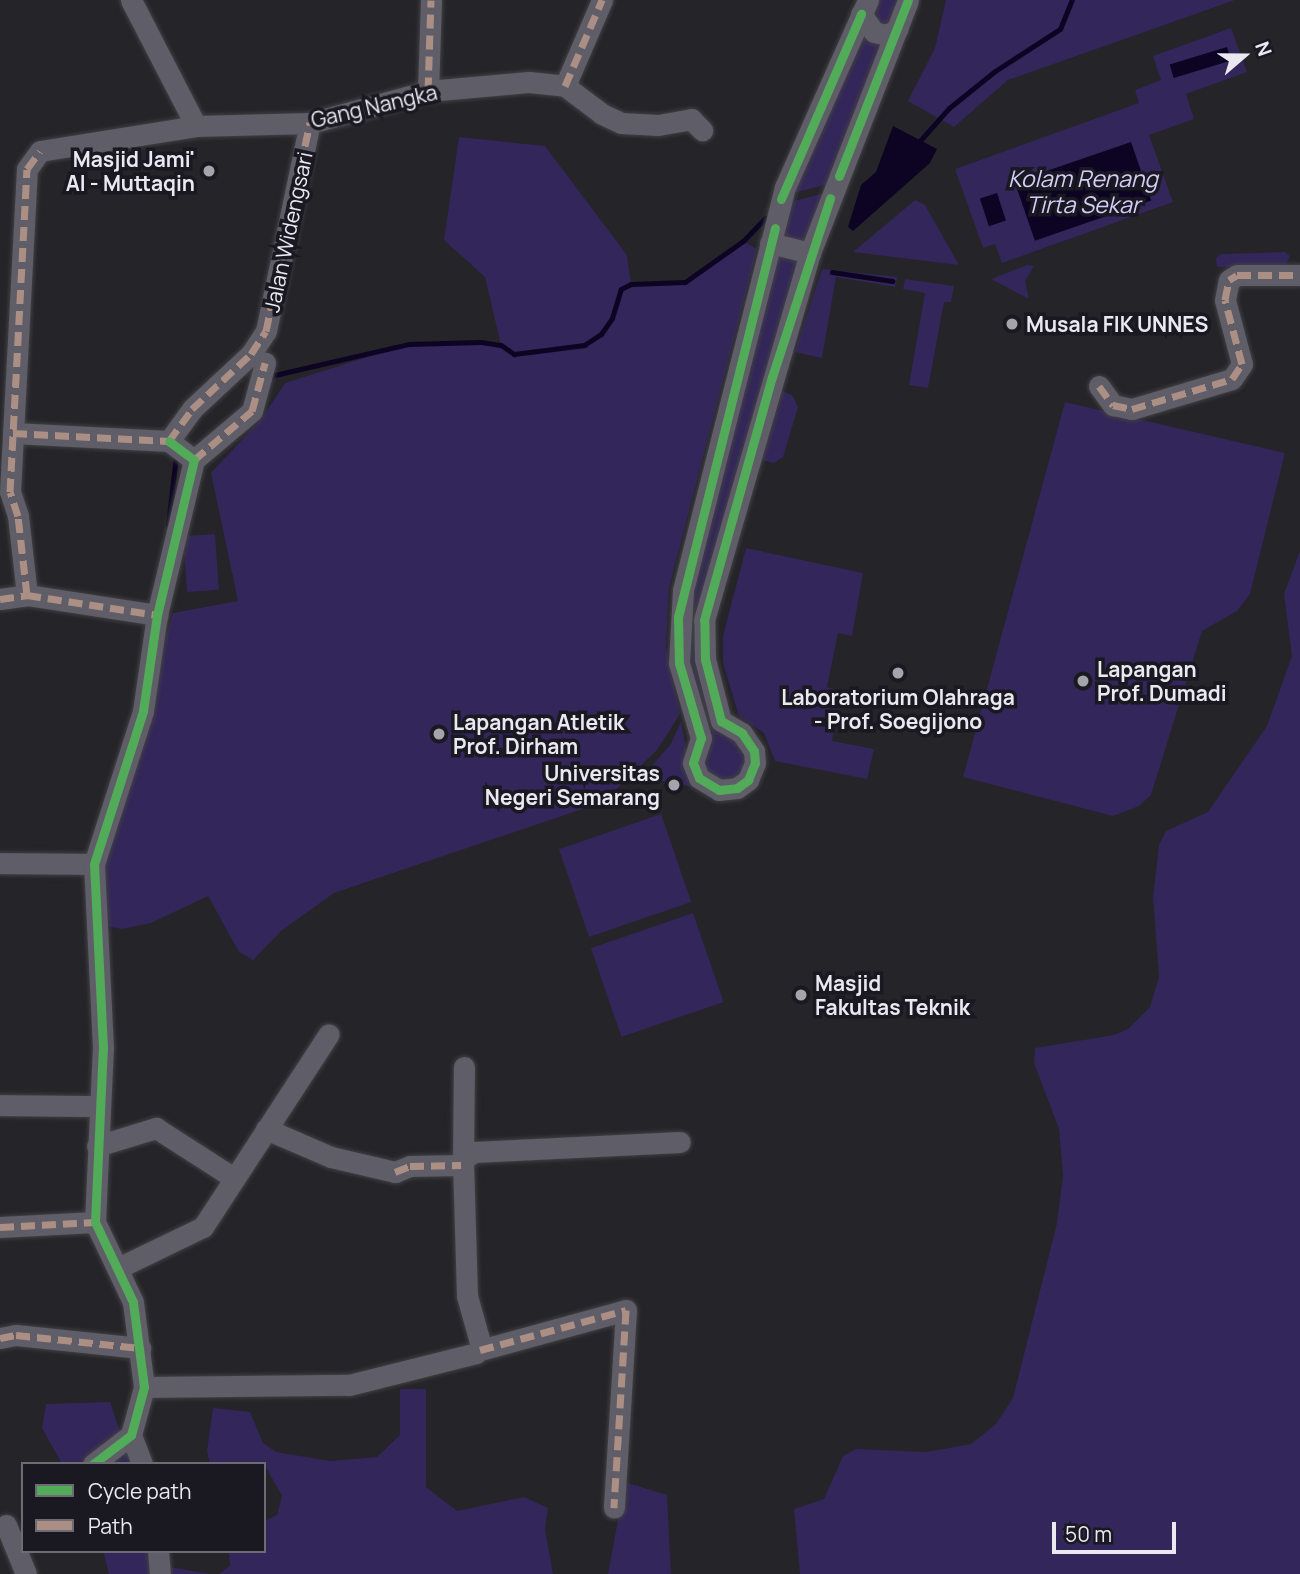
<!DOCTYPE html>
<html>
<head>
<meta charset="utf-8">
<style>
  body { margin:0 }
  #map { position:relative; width:1300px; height:1574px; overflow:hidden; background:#242429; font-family:Manrope,sans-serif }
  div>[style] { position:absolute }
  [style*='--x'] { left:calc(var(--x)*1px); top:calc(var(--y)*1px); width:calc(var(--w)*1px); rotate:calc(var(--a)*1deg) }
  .green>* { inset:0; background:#33265a; transform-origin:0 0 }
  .water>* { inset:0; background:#0d0424; transform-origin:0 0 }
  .stream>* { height:5px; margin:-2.5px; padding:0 2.5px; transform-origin:2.5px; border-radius:2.5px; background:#0d0424 }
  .roads { filter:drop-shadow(0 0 2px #414044) drop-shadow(0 0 2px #414044) }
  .minor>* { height:21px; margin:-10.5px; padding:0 10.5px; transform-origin:10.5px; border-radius:10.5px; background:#5f5d67 }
  .quiet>* { height:7px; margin-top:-3.5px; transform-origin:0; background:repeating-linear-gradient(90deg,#ac8f84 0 14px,transparent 0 21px) }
  .cycleway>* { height:9px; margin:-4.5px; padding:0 4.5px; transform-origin:4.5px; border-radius:4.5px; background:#51ab58 }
  .dots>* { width:19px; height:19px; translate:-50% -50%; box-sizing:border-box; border:4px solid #1a1821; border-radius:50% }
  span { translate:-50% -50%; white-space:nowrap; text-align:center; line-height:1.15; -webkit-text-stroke:7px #1a1821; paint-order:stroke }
  .street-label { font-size:21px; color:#eae9f0 }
  .poi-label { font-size:21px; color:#eae9f0; font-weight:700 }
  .right { translate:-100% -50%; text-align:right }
  .left { translate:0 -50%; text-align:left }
  .water-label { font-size:23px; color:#d3cef9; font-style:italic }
  .legend { position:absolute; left:21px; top:1462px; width:245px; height:91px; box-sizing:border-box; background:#1a1821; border:2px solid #6d6c74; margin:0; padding:9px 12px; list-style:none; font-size:21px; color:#eae9f0 }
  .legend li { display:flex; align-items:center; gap:14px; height:35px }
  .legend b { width:35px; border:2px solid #6d6c74 }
  .north { position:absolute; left:1209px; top:21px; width:70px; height:70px; -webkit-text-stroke:5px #1a1821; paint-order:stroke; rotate:70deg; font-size:19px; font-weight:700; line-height:28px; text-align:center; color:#eae9f0 }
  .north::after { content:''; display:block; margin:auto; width:24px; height:32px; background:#eae9f0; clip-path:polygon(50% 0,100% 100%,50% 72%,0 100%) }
  .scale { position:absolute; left:1052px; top:1522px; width:124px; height:32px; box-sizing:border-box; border:4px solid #eae9f0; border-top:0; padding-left:9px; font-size:21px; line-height:24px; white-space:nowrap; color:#eae9f0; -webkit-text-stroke:5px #1a1821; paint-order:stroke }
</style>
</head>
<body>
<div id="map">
  <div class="green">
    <i style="clip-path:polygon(868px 0,908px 0,836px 182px,794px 193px)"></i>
    <i style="clip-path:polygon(946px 0,1235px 0,1008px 80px,954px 127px,908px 101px,935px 48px)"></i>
    <i style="clip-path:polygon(1231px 28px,1247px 72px,1186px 94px,1194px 119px,1149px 135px,1173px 202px,1002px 263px,995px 244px,983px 248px,955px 169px,1139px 103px,1135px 90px,1161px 80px,1153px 56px)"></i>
    <i style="clip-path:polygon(459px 137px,545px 146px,627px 255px,631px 284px,685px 282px,743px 241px,757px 249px,669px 588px,666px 647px,680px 714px,657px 750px,603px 802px,334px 893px,281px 931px,253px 960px,239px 952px,208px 896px,151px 923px,122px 929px,107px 926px,101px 859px,173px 613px,238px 601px,211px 473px,262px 418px,285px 383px,409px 344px,501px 345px,485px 277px,444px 240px)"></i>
    <i style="clip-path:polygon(821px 194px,830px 198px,805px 244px,780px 242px,786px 203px)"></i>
    <i style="clip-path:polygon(915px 200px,925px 205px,959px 265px,853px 252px)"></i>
    <i style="clip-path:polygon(1285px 252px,1290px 256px,1285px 267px,1217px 267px,1216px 258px,1221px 254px)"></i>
    <i style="clip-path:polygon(772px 253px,799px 257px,705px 659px,751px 774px,709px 786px,678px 647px)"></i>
    <i style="clip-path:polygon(1027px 265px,1034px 266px,1025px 281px,1029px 299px,991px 279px)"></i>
    <i style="clip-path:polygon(822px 269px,897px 277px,895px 287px,836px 277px,822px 358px,795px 352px)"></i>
    <i style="clip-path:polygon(905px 279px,954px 286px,951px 302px,944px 302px,928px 388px,909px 385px,925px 293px,903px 289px)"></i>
    <i style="clip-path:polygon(782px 391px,792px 395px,798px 407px,783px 457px,774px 463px,762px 460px)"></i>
    <i style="clip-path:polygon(1065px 402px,1285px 453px,1250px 594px,1237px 611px,1202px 631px,1151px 795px,1139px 806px,1113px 816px,963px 777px)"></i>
    <i style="left:215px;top:534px;width:56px;height:32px;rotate:86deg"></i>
    <i style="clip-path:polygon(746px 548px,863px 573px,852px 636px,838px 633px,827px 687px,841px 691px,832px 741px,874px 749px,867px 779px,775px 761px,764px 733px,739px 716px,723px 663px,723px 636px)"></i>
    <i style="clip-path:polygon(1300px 551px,1300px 1574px,800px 1574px,794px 1509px,824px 1499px,843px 1456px,856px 1449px,926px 1452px,971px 1444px,996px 1424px,1013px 1398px,1057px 1223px,1063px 1175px,1059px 1129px,1034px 1063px,1035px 1048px,1114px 1035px,1128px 1029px,1150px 1007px,1159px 977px,1153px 897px,1159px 845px,1166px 831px,1208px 812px,1267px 726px,1292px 656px,1284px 594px)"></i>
    <i style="clip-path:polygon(681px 721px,693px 787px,642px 777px,671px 744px)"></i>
    <i style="left:661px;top:814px;width:93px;height:108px;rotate:71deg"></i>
    <i style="left:693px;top:913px;width:94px;height:108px;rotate:71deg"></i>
    <i style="clip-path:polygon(400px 1389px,426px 1389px,426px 1487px,457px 1511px,524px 1497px,548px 1508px,545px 1529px,553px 1574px,219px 1574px,230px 1566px,229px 1551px,264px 1551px,264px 1521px,277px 1515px,282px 1496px,264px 1464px,210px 1464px,207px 1451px,213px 1408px,250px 1412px,263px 1443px,276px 1452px,330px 1461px,377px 1457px,400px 1435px)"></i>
    <i style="clip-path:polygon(110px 1402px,131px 1464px,62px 1464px,42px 1428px,46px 1404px)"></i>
    <i style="clip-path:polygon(625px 1482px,667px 1495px,671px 1574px,608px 1574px)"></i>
    <i style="clip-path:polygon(103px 1551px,146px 1551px,152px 1564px,210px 1574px,109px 1574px)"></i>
  </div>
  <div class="water">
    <i style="left:1227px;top:47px;width:14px;height:60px;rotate:73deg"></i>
    <i style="clip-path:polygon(893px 126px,937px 149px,930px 163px,853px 231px,848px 227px,861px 185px,876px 172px)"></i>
    <i style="left:1131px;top:142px;width:62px;height:123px;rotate:71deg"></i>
    <i style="left:997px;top:193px;width:29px;height:18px;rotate:72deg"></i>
  </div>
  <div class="stream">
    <i style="--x:917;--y:144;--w:48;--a:-48.4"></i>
    <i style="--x:949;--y:108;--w:59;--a:-38.8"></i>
    <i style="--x:995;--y:71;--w:77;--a:-32.9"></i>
    <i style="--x:1060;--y:29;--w:31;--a:-68"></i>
    <i style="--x:832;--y:272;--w:61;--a:8.5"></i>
    <i style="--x:266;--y:377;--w:147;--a:-13"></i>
    <i style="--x:409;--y:344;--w:72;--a:-1.6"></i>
    <i style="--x:481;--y:342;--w:20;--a:9"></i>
    <i style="--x:501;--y:345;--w:16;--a:35"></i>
    <i style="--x:514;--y:354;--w:71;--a:-7.3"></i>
    <i style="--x:584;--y:345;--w:20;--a:-33"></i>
    <i style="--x:601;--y:334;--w:19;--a:-55"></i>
    <i style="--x:612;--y:318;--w:30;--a:-73"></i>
    <i style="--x:621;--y:289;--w:11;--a:-27"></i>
    <i style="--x:631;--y:284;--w:54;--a:-2.1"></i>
    <i style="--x:685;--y:282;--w:71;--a:-35.3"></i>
    <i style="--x:743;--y:241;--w:32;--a:-46"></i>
    <i style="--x:168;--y:525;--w:69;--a:-83.4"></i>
  </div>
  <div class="roads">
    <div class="minor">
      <i style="--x:868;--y:0;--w:205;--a:113.9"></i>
      <i style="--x:785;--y:187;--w:416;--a:104.2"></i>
      <i style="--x:683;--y:590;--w:73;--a:93.1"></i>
      <i style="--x:679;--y:663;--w:78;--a:73.7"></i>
      <i style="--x:701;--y:738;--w:26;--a:108"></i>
      <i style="--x:693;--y:763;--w:16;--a:68"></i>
      <i style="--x:699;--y:778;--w:23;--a:31"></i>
      <i style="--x:719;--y:790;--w:18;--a:-6"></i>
      <i style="--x:737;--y:788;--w:14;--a:-36"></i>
      <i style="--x:748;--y:780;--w:18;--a:-68"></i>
      <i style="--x:755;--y:763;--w:12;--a:-95"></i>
      <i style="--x:754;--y:751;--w:22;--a:-124"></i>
      <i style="--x:742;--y:733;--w:24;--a:-150"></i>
      <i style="--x:721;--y:721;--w:64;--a:-104.5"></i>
      <i style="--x:705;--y:659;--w:39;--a:-91"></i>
      <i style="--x:704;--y:620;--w:382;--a:-73.9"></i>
      <i style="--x:810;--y:253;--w:271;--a:-68.8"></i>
      <i style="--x:861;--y:14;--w:22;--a:54"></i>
      <i style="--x:874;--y:32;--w:12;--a:14"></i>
      <i style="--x:886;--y:35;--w:13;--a:-27"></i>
      <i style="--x:565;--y:86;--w:94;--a:-66.7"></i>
      <i style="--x:428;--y:91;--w:91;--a:-88.1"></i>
      <i style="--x:196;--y:126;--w:114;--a:-1.5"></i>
      <i style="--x:310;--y:123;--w:122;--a:-15.2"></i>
      <i style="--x:428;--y:91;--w:101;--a:-5.1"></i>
      <i style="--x:529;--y:82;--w:36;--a:6"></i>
      <i style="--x:565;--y:86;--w:46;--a:37.1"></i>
      <i style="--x:602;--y:114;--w:21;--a:25"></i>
      <i style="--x:621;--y:123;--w:37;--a:3"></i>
      <i style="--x:658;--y:125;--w:34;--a:-10"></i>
      <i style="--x:691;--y:119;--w:16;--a:45"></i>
      <i style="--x:770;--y:243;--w:41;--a:14"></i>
      <i style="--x:1099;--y:386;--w:24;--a:54"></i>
      <i style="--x:1113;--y:405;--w:19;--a:12"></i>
      <i style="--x:1132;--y:409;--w:104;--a:-16.7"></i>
      <i style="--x:1232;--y:379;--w:18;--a:-56"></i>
      <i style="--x:1242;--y:364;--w:66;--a:-104.9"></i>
      <i style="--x:1225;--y:300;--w:20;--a:-79"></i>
      <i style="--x:1229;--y:280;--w:9;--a:-32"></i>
      <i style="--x:1237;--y:275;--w:63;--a:0"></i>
      <i style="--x:13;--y:433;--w:156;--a:2.9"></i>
      <i style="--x:169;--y:441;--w:39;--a:-54"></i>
      <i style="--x:192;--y:409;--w:81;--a:-43"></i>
      <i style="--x:251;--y:354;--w:27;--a:-57"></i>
      <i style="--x:266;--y:331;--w:213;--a:-78.1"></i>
      <i style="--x:194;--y:460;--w:76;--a:-40.2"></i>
      <i style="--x:252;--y:411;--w:50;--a:-74.8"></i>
      <i style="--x:27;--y:595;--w:80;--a:-96.5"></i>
      <i style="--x:18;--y:516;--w:25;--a:-108"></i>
      <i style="--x:10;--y:492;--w:323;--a:-87"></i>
      <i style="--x:27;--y:169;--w:22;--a:-54"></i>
      <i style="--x:40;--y:151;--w:158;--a:-9.1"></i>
      <i style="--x:196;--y:126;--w:142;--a:-117.3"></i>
      <i style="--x:0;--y:599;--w:27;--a:-8"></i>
      <i style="--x:27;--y:595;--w:132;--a:8.7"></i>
      <i style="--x:0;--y:863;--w:94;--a:0.6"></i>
      <i style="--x:0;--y:1105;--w:100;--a:0.6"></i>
      <i style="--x:266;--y:1129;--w:71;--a:23.3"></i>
      <i style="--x:331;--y:1157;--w:66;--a:13.2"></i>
      <i style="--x:395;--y:1172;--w:16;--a:-22"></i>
      <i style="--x:410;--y:1166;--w:51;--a:-1.1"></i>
      <i style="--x:97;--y:1146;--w:62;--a:-17"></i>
      <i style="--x:156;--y:1128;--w:93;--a:32.7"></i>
      <i style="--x:463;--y:1159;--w:92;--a:-89.4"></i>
      <i style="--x:0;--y:1227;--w:95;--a:-3"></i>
      <i style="--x:118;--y:1268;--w:94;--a:-25.8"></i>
      <i style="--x:203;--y:1227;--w:230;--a:-56.9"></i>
      <i style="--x:0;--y:1338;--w:16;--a:-11"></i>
      <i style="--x:16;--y:1335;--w:125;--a:6"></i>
      <i style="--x:480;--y:1350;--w:151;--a:-15.3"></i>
      <i style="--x:626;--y:1310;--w:198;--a:93.5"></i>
      <i style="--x:144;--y:1387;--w:205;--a:-0.6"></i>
      <i style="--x:349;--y:1385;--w:131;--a:-14.1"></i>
      <i style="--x:476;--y:1353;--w:9;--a:-54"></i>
      <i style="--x:481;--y:1346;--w:52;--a:-105.6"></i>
      <i style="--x:467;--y:1296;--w:137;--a:-91.7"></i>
      <i style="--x:463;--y:1159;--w:13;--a:-32"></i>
      <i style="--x:474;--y:1152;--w:206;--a:-2.8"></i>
      <i style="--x:131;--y:1435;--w:31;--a:69"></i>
      <i style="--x:93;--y:1464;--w:48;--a:-37.3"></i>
      <i style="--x:131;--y:1435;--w:50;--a:-74.8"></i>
      <i style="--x:144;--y:1387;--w:86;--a:-97.4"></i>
      <i style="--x:133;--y:1302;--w:89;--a:-115.4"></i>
      <i style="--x:95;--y:1222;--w:174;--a:-87.4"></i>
      <i style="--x:103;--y:1048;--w:184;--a:-92.8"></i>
      <i style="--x:94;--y:864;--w:161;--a:-72.2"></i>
      <i style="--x:143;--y:711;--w:97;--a:-81.7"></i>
      <i style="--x:157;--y:615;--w:159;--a:-76.6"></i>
      <i style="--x:194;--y:460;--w:31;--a:-143"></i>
      <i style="--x:6;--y:1525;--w:53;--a:67.8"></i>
      <i style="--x:158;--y:1551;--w:23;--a:85"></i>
    </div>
  </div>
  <div class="quiet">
    <i style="--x:565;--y:86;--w:94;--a:-66.7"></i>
    <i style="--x:428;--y:91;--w:91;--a:-88.1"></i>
    <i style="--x:1099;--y:386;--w:24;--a:54"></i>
    <i style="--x:1113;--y:405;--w:19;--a:12"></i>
    <i style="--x:1132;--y:409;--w:104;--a:-16.7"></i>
    <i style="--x:1232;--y:379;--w:18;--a:-56"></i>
    <i style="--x:1242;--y:364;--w:66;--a:-104.9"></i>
    <i style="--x:1225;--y:300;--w:20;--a:-79"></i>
    <i style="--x:1229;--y:280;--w:9;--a:-32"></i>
    <i style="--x:1237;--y:275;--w:63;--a:0"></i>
    <i style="--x:13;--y:433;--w:156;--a:2.9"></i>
    <i style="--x:169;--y:441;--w:39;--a:-54"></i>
    <i style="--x:192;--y:409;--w:81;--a:-43"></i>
    <i style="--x:251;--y:354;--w:27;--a:-57"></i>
    <i style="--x:266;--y:331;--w:213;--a:-78.1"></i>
    <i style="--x:194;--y:460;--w:76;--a:-40.2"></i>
    <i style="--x:252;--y:411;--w:50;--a:-74.8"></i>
    <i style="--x:27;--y:595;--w:80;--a:-96.5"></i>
    <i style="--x:18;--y:516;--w:25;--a:-108"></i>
    <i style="--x:10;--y:492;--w:323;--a:-87"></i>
    <i style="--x:27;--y:169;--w:22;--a:-54"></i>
    <i style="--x:0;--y:599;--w:27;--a:-8"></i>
    <i style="--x:27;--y:595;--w:132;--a:8.7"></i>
    <i style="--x:395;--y:1172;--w:16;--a:-22"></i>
    <i style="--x:410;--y:1166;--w:51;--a:-1.1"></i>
    <i style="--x:0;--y:1227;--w:95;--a:-3"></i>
    <i style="--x:0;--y:1338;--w:16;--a:-11"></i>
    <i style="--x:16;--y:1335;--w:125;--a:6"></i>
    <i style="--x:480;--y:1350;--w:151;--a:-15.3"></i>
    <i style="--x:626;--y:1310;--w:198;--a:93.5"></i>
  </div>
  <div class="cycleway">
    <i style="--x:839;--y:176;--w:189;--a:-68.6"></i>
    <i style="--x:781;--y:199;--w:202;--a:-66.6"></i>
    <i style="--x:775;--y:228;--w:401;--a:104"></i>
    <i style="--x:678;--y:617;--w:46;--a:88.8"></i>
    <i style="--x:679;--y:663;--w:78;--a:73.7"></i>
    <i style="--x:701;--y:738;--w:26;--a:108"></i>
    <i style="--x:693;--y:763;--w:16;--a:68"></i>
    <i style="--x:699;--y:778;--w:23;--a:31"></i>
    <i style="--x:719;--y:790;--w:18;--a:-6"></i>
    <i style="--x:737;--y:788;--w:14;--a:-36"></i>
    <i style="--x:748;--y:780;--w:18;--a:-68"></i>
    <i style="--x:755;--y:763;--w:12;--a:-95"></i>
    <i style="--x:754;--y:751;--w:22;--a:-124"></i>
    <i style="--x:742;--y:733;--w:24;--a:-150"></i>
    <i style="--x:721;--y:721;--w:64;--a:-104.5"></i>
    <i style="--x:705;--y:659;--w:39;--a:-91"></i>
    <i style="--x:704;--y:620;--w:252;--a:-74.4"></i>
    <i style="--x:772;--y:377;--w:188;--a:-72"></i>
    <i style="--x:93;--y:1464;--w:48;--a:-37.3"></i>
    <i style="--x:131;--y:1435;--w:50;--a:-74.8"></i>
    <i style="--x:144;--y:1387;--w:86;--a:-97.4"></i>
    <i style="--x:133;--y:1302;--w:89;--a:-115.4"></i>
    <i style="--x:95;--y:1222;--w:174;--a:-87.4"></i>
    <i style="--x:103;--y:1048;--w:184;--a:-92.8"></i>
    <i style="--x:94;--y:864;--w:161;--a:-72.2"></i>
    <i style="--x:143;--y:711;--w:97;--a:-81.7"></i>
    <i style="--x:157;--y:615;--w:159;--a:-76.6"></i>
    <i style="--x:194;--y:460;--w:31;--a:-143"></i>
  </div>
  <div class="dots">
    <i style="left:209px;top:171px;background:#a5a4aa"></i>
    <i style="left:1012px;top:324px;background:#a5a4aa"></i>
    <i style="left:898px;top:673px;background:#a5a4aa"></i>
    <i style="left:1083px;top:681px;background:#a5a4aa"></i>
    <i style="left:439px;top:734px;background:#a5a4aa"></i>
    <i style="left:674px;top:785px;background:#a5a4aa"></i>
    <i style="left:801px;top:995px;background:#a5a4aa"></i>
  </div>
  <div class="street-label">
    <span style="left:374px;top:106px;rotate:-13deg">Gang Nangka</span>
    <span style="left:288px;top:232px;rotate:-78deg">Jalan Widengsari</span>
  </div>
  <div class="poi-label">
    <span class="right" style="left:195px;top:171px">Masjid Jami'<br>Al - Muttaqin</span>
    <span class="left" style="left:1026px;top:324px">Musala FIK UNNES</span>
    <span class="left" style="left:1097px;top:681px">Lapangan<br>Prof. Dumadi</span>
    <span style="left:898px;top:709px">Laboratorium Olahraga<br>- Prof. Soegijono</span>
    <span class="left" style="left:453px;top:734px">Lapangan Atletik<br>Prof. Dirham</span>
    <span class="right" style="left:660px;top:785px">Universitas<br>Negeri Semarang</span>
    <span class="left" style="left:815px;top:995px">Masjid<br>Fakultas Teknik</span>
  </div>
  <div class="water-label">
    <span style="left:1083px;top:191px">Kolam Renang<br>Tirta Sekar</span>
  </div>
  <ul class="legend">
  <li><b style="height:9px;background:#51ab58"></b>Cycle path</li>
  <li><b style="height:9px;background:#ac8f84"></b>Path</li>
  </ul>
  <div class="north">N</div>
  <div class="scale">50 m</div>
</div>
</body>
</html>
